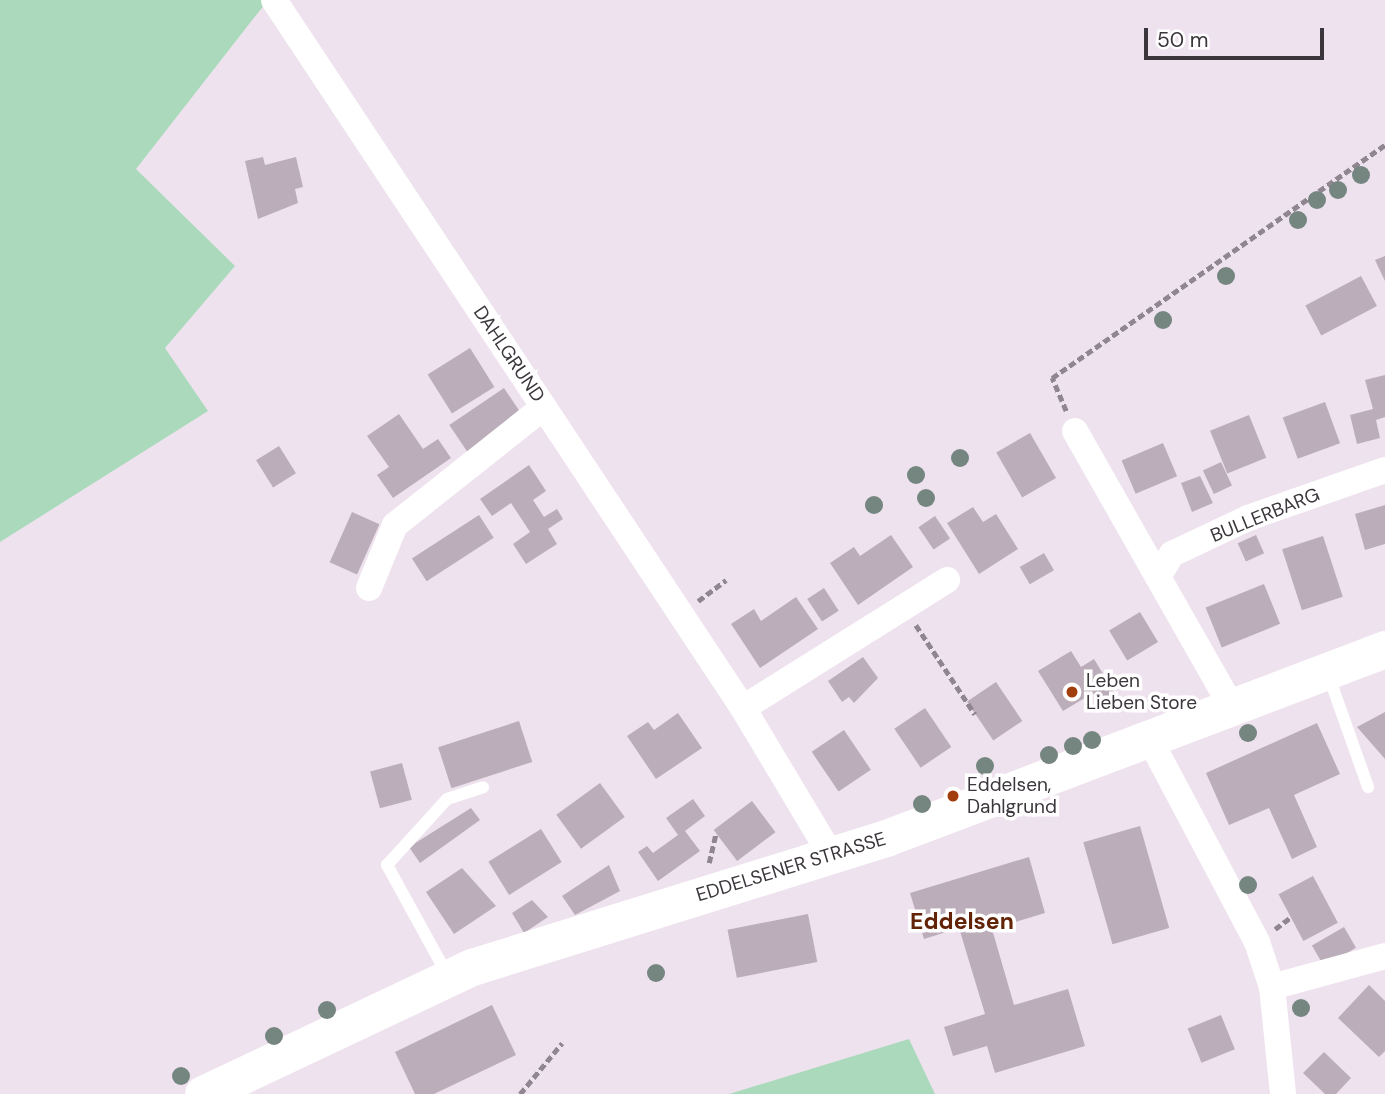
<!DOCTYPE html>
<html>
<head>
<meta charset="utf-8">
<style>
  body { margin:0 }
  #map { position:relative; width:1385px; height:1094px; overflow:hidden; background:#efe2ef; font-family:"DM Sans",sans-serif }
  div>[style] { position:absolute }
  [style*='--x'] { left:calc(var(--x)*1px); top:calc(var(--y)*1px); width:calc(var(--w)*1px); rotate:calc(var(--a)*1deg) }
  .green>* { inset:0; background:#aadabb }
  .building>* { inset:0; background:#bbadb9; transform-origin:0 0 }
  .path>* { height:4.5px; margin-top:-2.25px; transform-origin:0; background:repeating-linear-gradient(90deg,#8f868f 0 7px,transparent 0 10.5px) }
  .lane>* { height:12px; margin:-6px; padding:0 6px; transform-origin:6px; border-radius:6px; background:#fff }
  .street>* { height:26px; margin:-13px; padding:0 13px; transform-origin:13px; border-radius:13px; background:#fff }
  .secondary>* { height:37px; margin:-18.5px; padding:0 18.5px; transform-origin:18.5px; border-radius:18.5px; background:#fff }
  .trees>* { width:18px; height:18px; margin:-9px; border-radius:50%; background:#758680 }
  .dots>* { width:19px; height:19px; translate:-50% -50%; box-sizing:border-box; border:4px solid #fff; border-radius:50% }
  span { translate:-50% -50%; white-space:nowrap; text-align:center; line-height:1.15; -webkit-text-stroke:7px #fff; paint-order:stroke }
  .street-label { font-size:19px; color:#3b363b }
  .poi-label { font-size:19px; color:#3b363b }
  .left { translate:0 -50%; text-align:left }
  .quarter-label { font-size:23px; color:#632307; font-weight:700 }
  .scale { position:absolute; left:1144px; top:28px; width:180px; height:32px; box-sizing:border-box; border:4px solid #3b363b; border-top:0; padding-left:9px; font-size:21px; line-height:24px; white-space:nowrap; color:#3b363b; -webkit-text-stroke:5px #fff; paint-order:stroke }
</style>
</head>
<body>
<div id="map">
  <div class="green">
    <i style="clip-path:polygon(0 0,268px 0,136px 169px,235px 266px,165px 348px,208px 411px,0 542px)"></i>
    <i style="clip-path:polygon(909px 1039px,935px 1094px,729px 1094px)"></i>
  </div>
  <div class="building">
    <i style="clip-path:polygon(263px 157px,265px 165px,296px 157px,303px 187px,295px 189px,298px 203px,258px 219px,245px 161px)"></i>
    <i style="clip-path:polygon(1385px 256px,1385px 281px,1375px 260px)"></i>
    <i style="left:1361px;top:276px;width:34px;height:63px;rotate:62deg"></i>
    <i style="left:470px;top:348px;width:46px;height:50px;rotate:58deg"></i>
    <i style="clip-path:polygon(1385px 375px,1385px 417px,1376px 420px,1380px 438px,1357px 444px,1350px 415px,1373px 409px,1365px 380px)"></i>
    <i style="left:504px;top:388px;width:32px;height:66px;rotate:56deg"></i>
    <i style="left:1325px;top:402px;width:44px;height:45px;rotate:70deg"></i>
    <i style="clip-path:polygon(399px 414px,423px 449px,438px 439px,451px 458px,393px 498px,377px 475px,389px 467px,367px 436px)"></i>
    <i style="left:1249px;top:415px;width:46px;height:42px;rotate:68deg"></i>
    <i style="left:1030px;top:433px;width:52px;height:39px;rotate:60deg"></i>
    <i style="left:1163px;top:443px;width:36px;height:45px;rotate:67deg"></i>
    <i style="left:279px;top:446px;width:32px;height:27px;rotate:58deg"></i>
    <i style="left:1221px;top:462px;width:26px;height:20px;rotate:65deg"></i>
    <i style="clip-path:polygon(529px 465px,546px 491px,533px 500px,544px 517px,557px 509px,563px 519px,548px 529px,557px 544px,526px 564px,513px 544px,530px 532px,511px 503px,492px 516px,480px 499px)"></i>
    <i style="clip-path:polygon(1200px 476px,1213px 503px,1192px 512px,1181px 483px)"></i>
    <i style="clip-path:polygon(1385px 505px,1385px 544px,1365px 550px,1355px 514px)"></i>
    <i style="clip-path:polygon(973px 507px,983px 522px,996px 514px,1018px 549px,979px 574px,947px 523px)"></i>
    <i style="left:352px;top:512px;width:30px;height:55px;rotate:24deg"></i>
    <i style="left:479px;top:515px;width:27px;height:80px;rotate:57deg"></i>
    <i style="left:935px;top:516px;width:27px;height:20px;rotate:56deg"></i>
    <i style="clip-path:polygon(891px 535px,913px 567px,858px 605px,830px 563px,854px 547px,860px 556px)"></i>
    <i style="left:1256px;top:535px;width:20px;height:20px;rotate:66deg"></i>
    <i style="left:1323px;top:536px;width:64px;height:43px;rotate:72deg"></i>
    <i style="left:1044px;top:553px;width:20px;height:28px;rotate:60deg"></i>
    <i style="left:1264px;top:584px;width:43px;height:63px;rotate:68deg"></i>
    <i style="left:824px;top:588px;width:27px;height:20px;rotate:57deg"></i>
    <i style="clip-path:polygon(796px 597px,818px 629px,760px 668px,731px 624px,754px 609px,761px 621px)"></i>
    <i style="left:1140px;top:612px;width:35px;height:36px;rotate:59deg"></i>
    <i style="clip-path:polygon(1071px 651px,1081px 667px,1094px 659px,1114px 692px,1098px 702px,1093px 693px,1063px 711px,1038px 671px)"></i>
    <i style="clip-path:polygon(863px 657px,878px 678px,854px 703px,849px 697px,842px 702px,828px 681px)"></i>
    <i style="left:996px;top:682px;width:47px;height:35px;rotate:56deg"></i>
    <i style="left:925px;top:708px;width:47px;height:37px;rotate:56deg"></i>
    <i style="clip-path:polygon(1385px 712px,1385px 759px,1357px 727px)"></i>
    <i style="clip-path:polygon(678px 713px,702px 748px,656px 779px,627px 736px,648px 722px,654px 730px)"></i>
    <i style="left:519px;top:721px;width:43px;height:85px;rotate:72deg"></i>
    <i style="clip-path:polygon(1317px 723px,1340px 774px,1294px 795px,1317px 847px,1292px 859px,1269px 808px,1229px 825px,1206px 773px)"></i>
    <i style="left:844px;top:730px;width:48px;height:39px;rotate:56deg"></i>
    <i style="left:402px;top:763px;width:38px;height:33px;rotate:75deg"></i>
    <i style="left:600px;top:783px;width:42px;height:54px;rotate:54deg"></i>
    <i style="clip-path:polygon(693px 799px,705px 816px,685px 831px,700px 851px,658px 881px,638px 852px,647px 846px,653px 853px,678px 835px,666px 818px)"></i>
    <i style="left:752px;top:801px;width:39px;height:48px;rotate:53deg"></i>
    <i style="clip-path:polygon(471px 808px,480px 820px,420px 863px,409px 847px)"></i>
    <i style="left:1140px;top:826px;width:106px;height:59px;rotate:74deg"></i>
    <i style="left:541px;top:829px;width:39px;height:62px;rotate:58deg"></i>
    <i style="clip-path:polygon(1029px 857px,1045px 913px,992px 929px,1014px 1005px,1068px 989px,1085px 1046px,995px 1073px,987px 1046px,953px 1056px,944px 1027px,985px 1014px,959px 928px,924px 939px,910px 893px)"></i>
    <i style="clip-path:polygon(609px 865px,620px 891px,575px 915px,562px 896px)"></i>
    <i style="clip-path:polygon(462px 868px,496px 906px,454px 934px,426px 892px)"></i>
    <i style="left:1313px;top:876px;width:53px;height:39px;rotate:62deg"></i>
    <i style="clip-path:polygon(532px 900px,548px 917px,524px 933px,512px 913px)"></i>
    <i style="left:808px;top:914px;width:49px;height:82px;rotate:79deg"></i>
    <i style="left:1344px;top:927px;width:24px;height:37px;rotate:60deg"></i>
    <i style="clip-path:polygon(1369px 985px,1385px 1001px,1385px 1051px,1379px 1057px,1338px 1018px)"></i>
    <i style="clip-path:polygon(492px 1005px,516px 1055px,434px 1094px,415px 1094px,395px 1052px)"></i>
    <i style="left:1221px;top:1015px;width:37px;height:36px;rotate:68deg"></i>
    <i style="clip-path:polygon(1324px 1052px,1351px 1078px,1336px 1094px,1325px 1094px,1303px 1073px)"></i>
  </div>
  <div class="path">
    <i style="--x:1066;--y:411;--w:36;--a:-113"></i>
    <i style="--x:1052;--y:378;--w:406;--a:-35"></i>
    <i style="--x:698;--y:601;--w:35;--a:-37"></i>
    <i style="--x:916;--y:625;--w:107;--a:56.5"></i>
    <i style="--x:709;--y:863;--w:31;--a:-77"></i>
    <i style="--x:1275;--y:929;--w:20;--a:-37"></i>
    <i style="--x:520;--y:1094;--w:66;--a:-50.5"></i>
  </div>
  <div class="lane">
    <i style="--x:1328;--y:674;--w:120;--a:70.5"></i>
    <i style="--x:448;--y:976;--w:127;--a:-118.8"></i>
    <i style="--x:387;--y:865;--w:89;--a:-47.7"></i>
    <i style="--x:447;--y:799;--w:38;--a:-18"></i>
  </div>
  <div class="street">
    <i style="--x:274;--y:0;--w:849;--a:56.48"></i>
    <i style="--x:743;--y:708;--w:171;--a:59.1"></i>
    <i style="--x:1075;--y:431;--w:314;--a:60.4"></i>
    <i style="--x:1158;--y:577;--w:27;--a:-59"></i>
    <i style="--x:1172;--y:554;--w:84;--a:-25.3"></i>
    <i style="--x:1248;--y:518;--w:145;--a:-19.3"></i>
    <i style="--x:369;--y:588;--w:68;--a:-67.6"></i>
    <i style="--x:395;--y:525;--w:190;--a:-38.4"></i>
    <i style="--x:743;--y:708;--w:241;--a:-32.1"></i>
    <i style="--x:1149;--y:738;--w:231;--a:62.1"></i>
    <i style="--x:1257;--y:942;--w:47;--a:71.6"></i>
    <i style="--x:1272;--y:987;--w:108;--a:84.1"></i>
    <i style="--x:1272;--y:987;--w:117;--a:-15.3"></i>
  </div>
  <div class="secondary">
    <i style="--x:203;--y:1094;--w:297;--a:-25.3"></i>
    <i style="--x:472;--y:967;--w:434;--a:-17.3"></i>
    <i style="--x:886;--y:838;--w:534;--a:-20.74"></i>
  </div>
  <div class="trees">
    <i style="left:1361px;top:175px"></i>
    <i style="left:1338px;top:190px"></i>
    <i style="left:1317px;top:200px"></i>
    <i style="left:1298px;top:220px"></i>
    <i style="left:1226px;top:276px"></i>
    <i style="left:1163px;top:320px"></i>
    <i style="left:960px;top:458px"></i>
    <i style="left:916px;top:475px"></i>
    <i style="left:926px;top:498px"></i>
    <i style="left:874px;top:505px"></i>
    <i style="left:1248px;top:733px"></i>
    <i style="left:1092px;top:740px"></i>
    <i style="left:1073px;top:746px"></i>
    <i style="left:1049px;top:755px"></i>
    <i style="left:985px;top:766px"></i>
    <i style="left:922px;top:804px"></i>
    <i style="left:1248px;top:885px"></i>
    <i style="left:656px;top:973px"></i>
    <i style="left:1301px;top:1008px"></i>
    <i style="left:327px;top:1010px"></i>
    <i style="left:274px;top:1036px"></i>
    <i style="left:181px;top:1076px"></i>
  </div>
  <div class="dots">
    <i style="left:1072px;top:692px;background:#a23d0e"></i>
    <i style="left:953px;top:796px;background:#a23d0e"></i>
  </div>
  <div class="street-label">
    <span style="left:509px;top:354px;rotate:56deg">DAHLGRUND</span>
    <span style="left:1265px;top:515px;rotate:-22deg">BULLERBARG</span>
    <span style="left:791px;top:867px;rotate:-17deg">EDDELSENER STRASSE</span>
  </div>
  <div class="poi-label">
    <span class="left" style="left:1086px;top:692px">Leben<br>Lieben Store</span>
    <span class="left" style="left:967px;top:796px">Eddelsen,<br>Dahlgrund</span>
  </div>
  <div class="quarter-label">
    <span style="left:962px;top:921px">Eddelsen</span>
  </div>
  <div class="scale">50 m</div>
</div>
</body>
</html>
